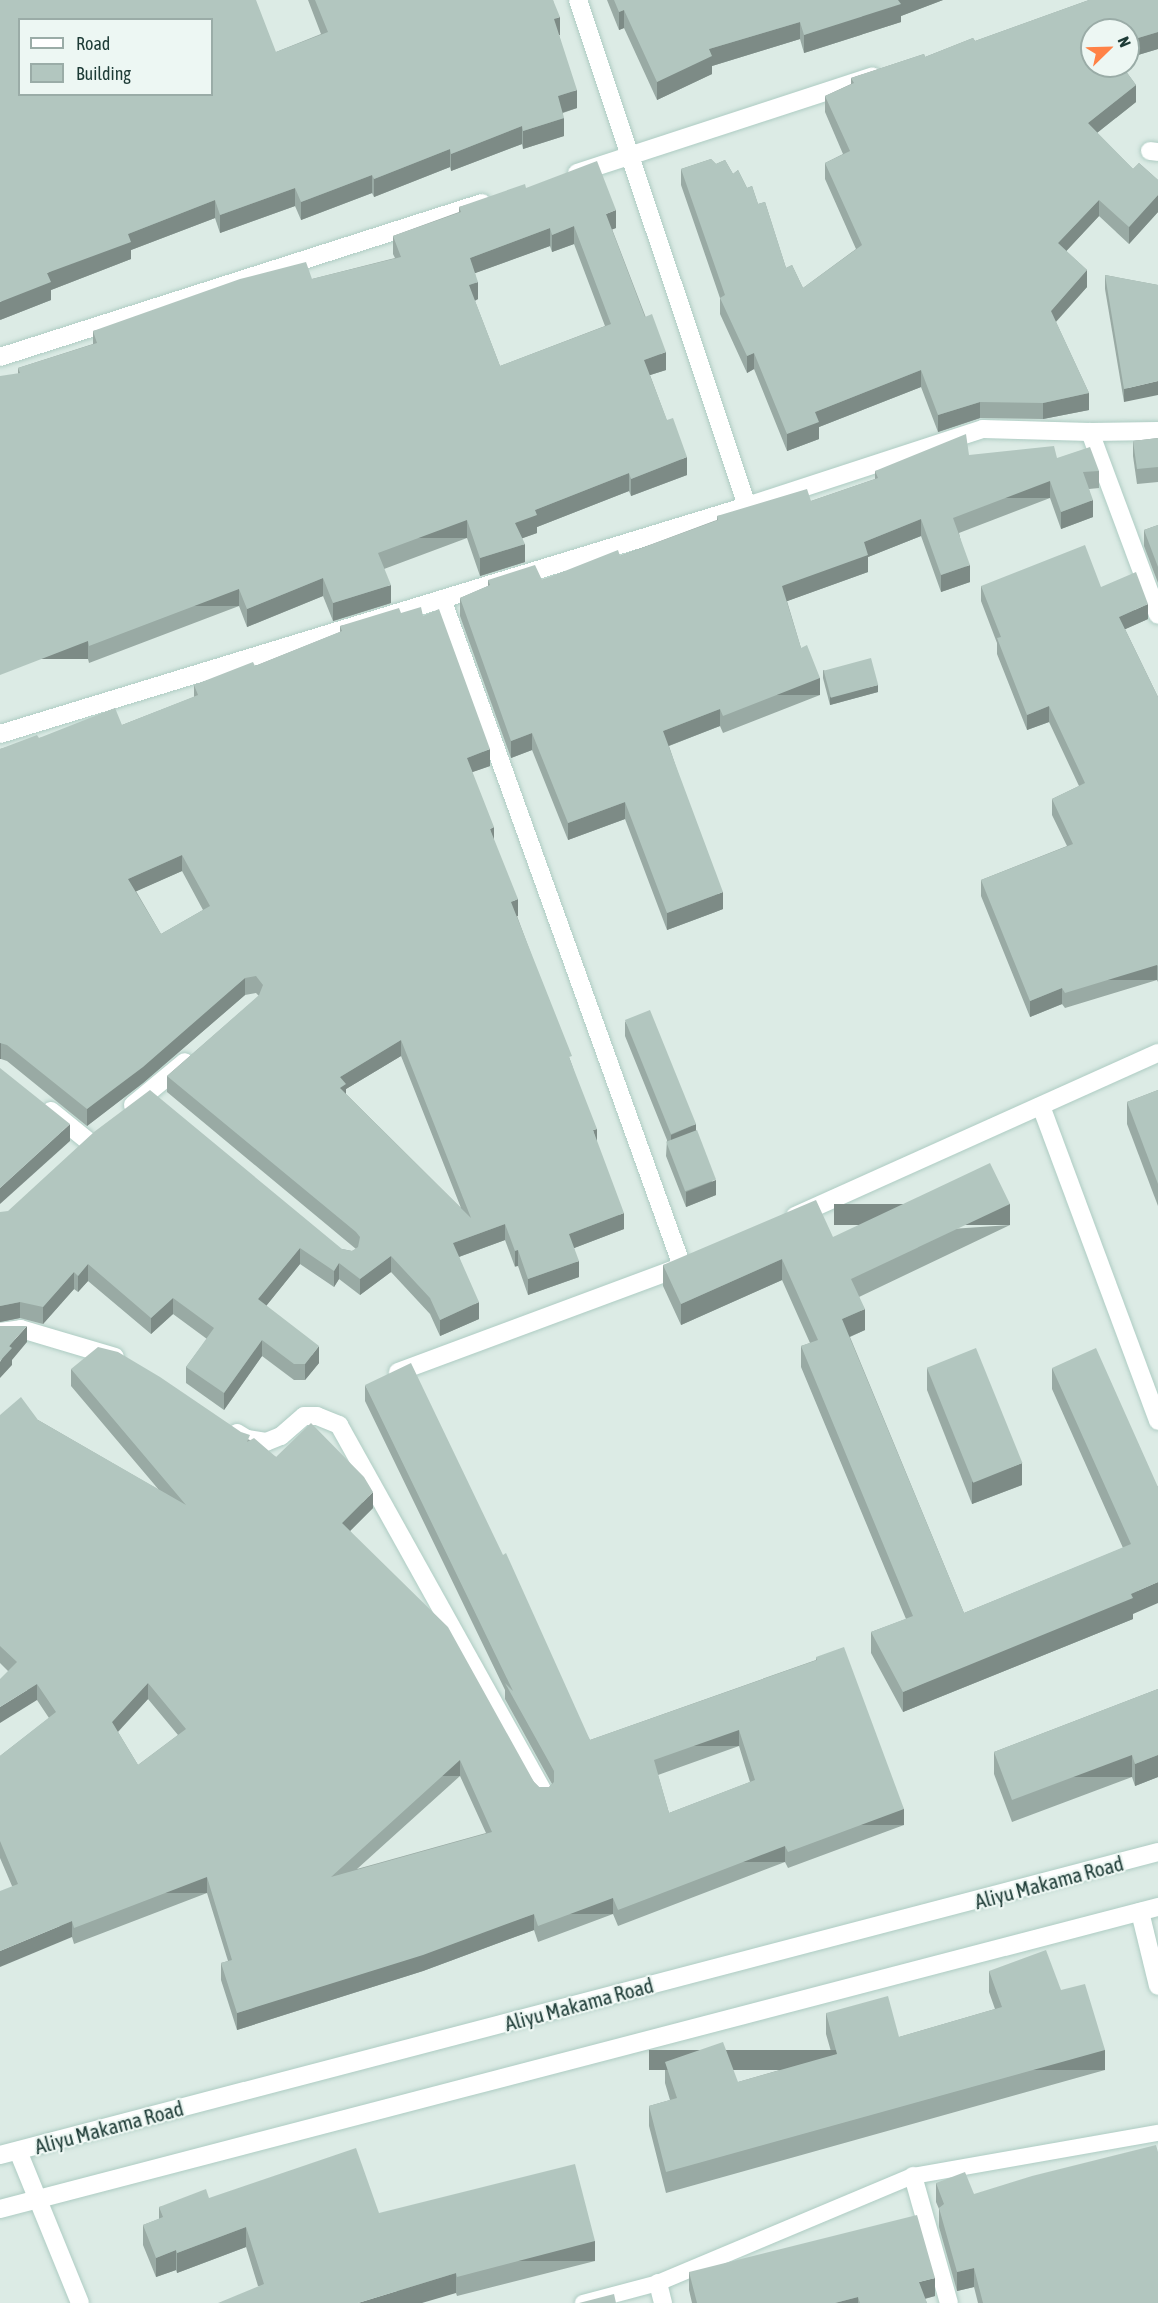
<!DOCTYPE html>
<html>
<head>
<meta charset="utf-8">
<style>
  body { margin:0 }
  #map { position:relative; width:1158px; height:2303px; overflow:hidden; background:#dcebe5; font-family:"Asap Condensed",sans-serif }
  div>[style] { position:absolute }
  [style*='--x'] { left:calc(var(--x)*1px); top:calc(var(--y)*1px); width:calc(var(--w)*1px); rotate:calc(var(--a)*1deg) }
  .roads { filter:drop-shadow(0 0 2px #aeccc3) drop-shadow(0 0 2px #aeccc3) }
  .lane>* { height:16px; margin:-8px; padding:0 8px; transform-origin:8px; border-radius:8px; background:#fff }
  .street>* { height:18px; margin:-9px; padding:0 9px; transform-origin:9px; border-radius:9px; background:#fff }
  .secondary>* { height:18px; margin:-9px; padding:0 9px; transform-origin:9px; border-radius:9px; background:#fff }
  .wall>* { inset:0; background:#99aaa4 }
  .shaded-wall>* { inset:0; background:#7d8b86; transform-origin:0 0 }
  .building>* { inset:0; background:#b2c6bf; transform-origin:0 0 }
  span { translate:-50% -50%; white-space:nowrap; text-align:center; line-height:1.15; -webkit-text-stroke:4.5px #edf7f3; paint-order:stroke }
  .street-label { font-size:21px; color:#1d3b36 }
  .legend { position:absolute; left:18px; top:18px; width:195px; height:78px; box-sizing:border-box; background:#edf7f3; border:2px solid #9aaca7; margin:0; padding:8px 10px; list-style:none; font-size:18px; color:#1d3b36 }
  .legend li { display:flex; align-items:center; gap:12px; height:30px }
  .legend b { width:30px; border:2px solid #9aaca7 }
  .north { position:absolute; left:1080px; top:18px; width:60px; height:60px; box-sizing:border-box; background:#edf7f3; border:2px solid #9aaca7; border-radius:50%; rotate:67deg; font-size:16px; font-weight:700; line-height:24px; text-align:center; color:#1d3b36 }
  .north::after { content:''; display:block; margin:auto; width:21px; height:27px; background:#ff8246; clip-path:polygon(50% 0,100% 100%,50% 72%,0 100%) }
</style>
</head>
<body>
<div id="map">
  <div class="roads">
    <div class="lane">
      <i style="--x:583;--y:2303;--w:78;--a:-14.9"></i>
      <i style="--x:658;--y:2283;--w:277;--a:-22.8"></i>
      <i style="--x:913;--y:2176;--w:249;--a:-10"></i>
    </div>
    <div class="street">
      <i style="--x:578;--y:0;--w:533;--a:71.53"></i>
      <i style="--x:1150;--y:151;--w:8;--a:7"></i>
      <i style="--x:577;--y:173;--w:311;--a:-18.1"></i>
      <i style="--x:0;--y:357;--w:506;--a:-17.72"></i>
      <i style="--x:1090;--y:432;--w:195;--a:69.6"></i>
      <i style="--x:442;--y:599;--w:709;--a:70.21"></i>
      <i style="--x:0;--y:734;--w:781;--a:-16.97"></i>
      <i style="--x:747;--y:506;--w:248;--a:-18.1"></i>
      <i style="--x:983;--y:429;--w:107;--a:1.6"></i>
      <i style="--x:1090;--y:432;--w:68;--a:-0.8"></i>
      <i style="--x:133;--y:1105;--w:67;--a:-39.6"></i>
      <i style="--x:1041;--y:1106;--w:336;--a:69.6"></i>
      <i style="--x:51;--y:1111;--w:46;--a:38.9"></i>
      <i style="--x:795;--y:1216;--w:398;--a:-24.2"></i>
      <i style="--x:0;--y:1332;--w:21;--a:-8"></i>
      <i style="--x:21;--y:1329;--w:98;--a:16.6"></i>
      <i style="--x:398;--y:1372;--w:306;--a:-20.4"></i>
      <i style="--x:237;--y:1433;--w:12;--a:31"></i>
      <i style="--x:247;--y:1439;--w:19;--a:9"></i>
      <i style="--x:266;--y:1442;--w:16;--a:-22"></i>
      <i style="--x:281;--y:1436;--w:30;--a:-41"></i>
      <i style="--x:304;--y:1416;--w:13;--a:0"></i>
      <i style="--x:317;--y:1416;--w:24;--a:22"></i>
      <i style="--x:339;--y:1425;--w:421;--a:60.9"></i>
      <i style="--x:1140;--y:1912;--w:76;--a:76.3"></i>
      <i style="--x:913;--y:2176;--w:132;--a:74.2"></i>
      <i style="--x:658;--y:2283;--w:21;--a:76"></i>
    </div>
    <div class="secondary">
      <i style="--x:18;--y:2151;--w:164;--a:67.8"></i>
      <i style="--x:0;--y:2155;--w:1197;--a:-14.66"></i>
      <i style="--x:0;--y:2209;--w:1197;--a:-14.62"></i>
    </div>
  </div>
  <div class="wall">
    <i style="clip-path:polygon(308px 0,553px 0,559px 35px,577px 108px,563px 113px,564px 136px,523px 149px,522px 144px,451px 171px,450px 167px,374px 197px,372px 193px,301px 220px,295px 206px,220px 233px,215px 218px,131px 250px,131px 259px,51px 290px,51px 300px,0 320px,276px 52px,321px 34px)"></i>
    <i style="clip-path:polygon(607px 0,943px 0,901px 16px,901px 22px,804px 53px,800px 39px,712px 66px,712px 74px,657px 100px,624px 28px,619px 30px)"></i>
    <i style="clip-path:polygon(1089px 0,1158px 0,1158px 49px,1128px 58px,1128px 30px,1092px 30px,1092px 66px,1122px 66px,1136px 85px,1136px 102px,1097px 133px,1133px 169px,1139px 163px,1158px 180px,1158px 212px,1129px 244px,1099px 216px,1066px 251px,1087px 270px,1087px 287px,1056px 322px,1089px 393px,1089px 410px,1043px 419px,980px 418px,938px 432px,921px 387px,819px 427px,819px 439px,787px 451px,754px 369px,747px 373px,720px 314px,720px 298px,681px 185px,681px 169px,711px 159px,716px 164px,725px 160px,733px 174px,738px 170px,747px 188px,752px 186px,758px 204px,765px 202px,786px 268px,792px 265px,803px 288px,856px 249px,825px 179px,825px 163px,843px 154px,825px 112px,825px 96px,851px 84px,851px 78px,924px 54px,925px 57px,973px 38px,975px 41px)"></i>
    <i style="clip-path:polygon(evenodd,526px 188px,616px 228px,612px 229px,666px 370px,650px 375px,687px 475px,631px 496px,629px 491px,537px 527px,537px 533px,522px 538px,525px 562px,480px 576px,467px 538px,384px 569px,391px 603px,333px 621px,323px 596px,247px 627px,239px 606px,89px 663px,18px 373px,18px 368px,93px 344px,93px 331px,312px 279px,395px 258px,393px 254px,393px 236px,459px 212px,459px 207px,526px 188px,574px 244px,605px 326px,500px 366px,475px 301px,478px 299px,475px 273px,550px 246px,552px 252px,574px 244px)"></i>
    <i style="clip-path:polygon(1105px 275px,1158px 285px,1124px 402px,1105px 289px)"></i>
    <i style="clip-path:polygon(1158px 438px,1158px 482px,1137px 484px,1133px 456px,1133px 441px)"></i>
    <i style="clip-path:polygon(969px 455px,1057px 458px,1099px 471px,1099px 488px,1089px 489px,1093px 517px,1061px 529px,1050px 498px,959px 533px,970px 582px,941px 592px,921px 536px,868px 557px,868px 572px,787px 601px,801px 648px,820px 695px,723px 733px,720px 726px,669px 746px,723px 909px,667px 930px,625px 819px,568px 840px,532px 750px,511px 758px,460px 616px,460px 598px,488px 586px,488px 580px,542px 580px,620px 556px,717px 520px,717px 516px,811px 501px,875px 479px,875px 471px)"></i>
    <i style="clip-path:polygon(1158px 525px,1158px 583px,1144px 546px,1144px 530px)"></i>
    <i style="clip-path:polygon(981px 586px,1101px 587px,1148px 619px,1125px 629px,1158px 697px,1158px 982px,1157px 980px,1065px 1008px,1062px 1004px,1030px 1017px,981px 896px,981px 880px,1067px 846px,1052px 815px,1052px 799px,1079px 786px,1049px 722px,1027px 730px,997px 654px,997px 643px,981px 601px)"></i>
    <i style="clip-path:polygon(evenodd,401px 613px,423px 616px,490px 766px,472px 772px,518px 916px,517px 916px,572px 1065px,624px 1229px,574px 1248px,579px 1277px,528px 1295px,518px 1266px,515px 1267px,505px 1240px,459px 1257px,479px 1319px,440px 1336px,430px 1314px,391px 1272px,360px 1295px,339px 1279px,334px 1287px,300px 1264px,266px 1306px,319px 1363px,305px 1380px,294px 1380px,262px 1356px,224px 1410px,186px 1383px,186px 1367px,207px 1339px,173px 1314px,151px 1334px,88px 1281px,78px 1292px,74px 1289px,43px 1324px,20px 1318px,0 1322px,0 1212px,342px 1249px,352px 1251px,356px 1249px,167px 1092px,167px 1076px,259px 996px,256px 993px,245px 995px,143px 1083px,87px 1126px,7px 1061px,1px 1059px,0 749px,39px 738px,122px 725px,194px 697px,194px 685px,255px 666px,340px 632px,340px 626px,401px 613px,182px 871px,203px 910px,161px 934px,136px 891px,182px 871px,401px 613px,401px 1056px,461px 1208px,346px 1094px,346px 1089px,401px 1056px)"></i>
    <i style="clip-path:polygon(823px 670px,878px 692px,830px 705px,823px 678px)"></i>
    <i style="clip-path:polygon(625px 1021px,696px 1130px,716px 1195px,686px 1207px,666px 1156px,667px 1140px,625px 1036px)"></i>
    <i style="clip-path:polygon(1158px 1090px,1158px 1206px,1127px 1124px,1127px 1102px)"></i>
    <i style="clip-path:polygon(1010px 1225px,859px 1297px,865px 1330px,850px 1337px,964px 1613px,1123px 1548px,1052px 1389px,1052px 1368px,1158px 1487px,1133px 1614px,1133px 1619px,903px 1712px,871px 1653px,871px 1632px,906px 1619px,801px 1367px,801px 1346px,810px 1343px,782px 1280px,681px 1325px,663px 1286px,663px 1265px,833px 1237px)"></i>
    <i style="clip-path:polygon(927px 1368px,1022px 1485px,972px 1504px,927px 1390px)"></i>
    <i style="clip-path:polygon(evenodd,71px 1369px,250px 1440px,276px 1457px,373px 1508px,350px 1531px,534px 1782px,539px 1787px,549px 1787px,552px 1784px,505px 1699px,505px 1690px,365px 1401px,365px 1385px,590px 1740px,816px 1660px,816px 1657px,904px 1825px,788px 1868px,785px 1862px,618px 1926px,613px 1914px,538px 1942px,534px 1930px,423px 1971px,237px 2030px,221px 1980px,221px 1963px,228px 1961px,207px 1893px,74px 1944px,72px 1937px,12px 1886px,0 1858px,0 1756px,49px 1718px,37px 1700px,0 1663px,0 1415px,38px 1420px,159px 1490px,71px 1386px,71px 1369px,148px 1699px,178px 1735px,138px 1765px,118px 1732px,148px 1699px,71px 1369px,739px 1746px,750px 1782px,669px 1813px,658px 1775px,739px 1746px,71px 1369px,460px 1776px,486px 1833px,357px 1869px,460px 1776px)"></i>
    <i style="clip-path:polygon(1158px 1689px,1158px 1777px,1135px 1786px,1132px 1777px,1012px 1822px,994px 1774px,994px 1752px)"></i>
    <i style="clip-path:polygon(989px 1971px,1061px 1990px,1105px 2070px,666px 2193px,649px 2126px,649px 2106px,670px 2100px,665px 2083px,665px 2062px,738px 2082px,832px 2055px,826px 2034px,826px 2013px,899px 2037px,995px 2009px,989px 1992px)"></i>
    <i style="clip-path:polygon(936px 2183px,974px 2194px,1158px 2303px,978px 2303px,974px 2287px,957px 2291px,939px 2227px,939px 2209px,936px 2202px)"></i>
    <i style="clip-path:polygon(209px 2198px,379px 2213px,595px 2261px,457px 2296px,456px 2293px,258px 2286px,246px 2247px,177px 2273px,176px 2270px,156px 2277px,143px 2245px,143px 2225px,159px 2219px,159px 2207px)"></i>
    <i style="clip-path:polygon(689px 2272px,935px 2296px,925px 2299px,927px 2303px,692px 2303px,689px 2290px)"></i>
  </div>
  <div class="shaded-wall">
    <i style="clip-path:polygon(898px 0,943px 0,901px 16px,901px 22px,804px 53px,804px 35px)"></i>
    <i style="clip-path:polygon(624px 10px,624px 28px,619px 30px,619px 12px)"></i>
    <i style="clip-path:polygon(560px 17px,560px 35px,554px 37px,554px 19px)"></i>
    <i style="clip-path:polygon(800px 22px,800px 39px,712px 66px,712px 74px,657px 100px,657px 82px,709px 49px)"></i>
    <i style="clip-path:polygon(1158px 32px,1158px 49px,1128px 58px,1128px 41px)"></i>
    <i style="clip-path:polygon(1136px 85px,1136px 102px,1088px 140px,1088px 123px)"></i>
    <i style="clip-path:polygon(577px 90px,577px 108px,558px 114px,558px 96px)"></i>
    <i style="clip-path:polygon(564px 118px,564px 136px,523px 149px,523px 131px)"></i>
    <i style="clip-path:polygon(522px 126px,522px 144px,451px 171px,451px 154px)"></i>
    <i style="clip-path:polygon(450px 149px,450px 167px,374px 197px,374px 179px)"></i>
    <i style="clip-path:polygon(372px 175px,372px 193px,301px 220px,301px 202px)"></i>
    <i style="clip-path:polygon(295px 188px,295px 206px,220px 233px,220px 215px)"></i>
    <i style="clip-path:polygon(1158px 195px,1158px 212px,1129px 244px,1129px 227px)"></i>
    <i style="clip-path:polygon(215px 200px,215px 218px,131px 250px,131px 259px,51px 290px,51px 300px,0 320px,0 302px,47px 273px,128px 234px)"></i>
    <i style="clip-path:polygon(1099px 200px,1099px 216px,1058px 260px,1058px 243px)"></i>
    <i style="clip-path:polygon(616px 210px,616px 228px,606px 232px,606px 214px)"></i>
    <i style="clip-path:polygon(574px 226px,574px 244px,552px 252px,552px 235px)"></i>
    <i style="clip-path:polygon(550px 228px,550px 246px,470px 275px,470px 258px)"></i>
    <i style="clip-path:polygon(1087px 270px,1087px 287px,1051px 327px,1051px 311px)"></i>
    <i style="clip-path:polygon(478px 282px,478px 299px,469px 303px,469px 285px)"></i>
    <i style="clip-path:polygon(666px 352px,666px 370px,644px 377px,644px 360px)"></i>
    <i style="clip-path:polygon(754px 353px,754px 369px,747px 373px,747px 356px)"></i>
    <i style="clip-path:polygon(921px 370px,921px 387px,819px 427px,819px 439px,787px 451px,787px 434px,815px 412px)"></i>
    <i style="clip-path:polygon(1158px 381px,1158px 395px,1124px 402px,1124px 389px)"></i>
    <i style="clip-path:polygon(1089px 393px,1089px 410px,1043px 419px,1043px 403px)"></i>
    <i style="clip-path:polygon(980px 402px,980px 418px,938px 432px,938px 415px)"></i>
    <i style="clip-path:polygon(687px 457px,687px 475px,631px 496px,631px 479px)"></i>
    <i style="clip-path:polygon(629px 473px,629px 491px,537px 527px,537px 533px,515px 541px,515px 523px,535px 510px)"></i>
    <i style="left:1050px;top:481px;width:17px;height:104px;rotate:90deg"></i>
    <i style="clip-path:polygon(1093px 500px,1093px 517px,1061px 529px,1061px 512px)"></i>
    <i style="clip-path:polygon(921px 519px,921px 536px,868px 557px,868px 572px,782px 603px,782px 586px,864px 542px)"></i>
    <i style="left:467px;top:520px;width:18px;height:95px;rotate:90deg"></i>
    <i style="clip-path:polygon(525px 544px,525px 562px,480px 576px,480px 558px)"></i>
    <i style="clip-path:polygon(970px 565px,970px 582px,941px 592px,941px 575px)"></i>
    <i style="clip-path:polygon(323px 578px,323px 596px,247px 627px,247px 609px)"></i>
    <i style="clip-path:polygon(391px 585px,391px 603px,333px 621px,333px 603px)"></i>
    <i style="left:239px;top:589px;width:17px;height:160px;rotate:90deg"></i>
    <i style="clip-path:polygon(1148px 604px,1148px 619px,1119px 632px,1119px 617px)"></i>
    <i style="left:88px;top:641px;width:18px;height:94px;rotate:90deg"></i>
    <i style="left:820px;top:678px;width:17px;height:104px;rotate:90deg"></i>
    <i style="clip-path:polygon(878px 685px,878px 692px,830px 705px,830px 697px)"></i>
    <i style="clip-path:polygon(1049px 706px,1049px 722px,1027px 730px,1027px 715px)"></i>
    <i style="clip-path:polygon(720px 709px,720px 726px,663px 748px,663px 731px)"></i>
    <i style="clip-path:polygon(532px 733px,532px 750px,511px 758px,511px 741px)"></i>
    <i style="clip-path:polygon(490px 749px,490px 766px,467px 774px,467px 758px)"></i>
    <i style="clip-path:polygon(625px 802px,625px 819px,568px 840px,568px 823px)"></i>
    <i style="clip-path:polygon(494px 827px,494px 843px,490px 829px)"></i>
    <i style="clip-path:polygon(182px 855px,182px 871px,128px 895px,128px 879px)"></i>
    <i style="clip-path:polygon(723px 892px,723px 909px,667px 930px,667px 913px)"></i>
    <i style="clip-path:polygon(518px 899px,518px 916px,511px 918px,511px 902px)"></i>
    <i style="left:1157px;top:965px;width:15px;height:96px;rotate:90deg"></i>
    <i style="clip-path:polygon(245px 978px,245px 995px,143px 1083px,87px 1126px,87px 1109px)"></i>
    <i style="clip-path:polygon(1062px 988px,1062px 1004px,1030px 1017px,1030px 1001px)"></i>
    <i style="clip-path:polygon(401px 1040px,401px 1056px,346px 1089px,346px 1101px,340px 1105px,340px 1077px)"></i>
    <i style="left:0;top:1043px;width:1px;height:16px"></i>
    <i style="clip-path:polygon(70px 1124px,70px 1141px,0 1204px,0 1188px)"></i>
    <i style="clip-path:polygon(696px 1124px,696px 1139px,671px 1150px,671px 1135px)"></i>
    <i style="clip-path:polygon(597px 1129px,597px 1145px,593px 1130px)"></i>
    <i style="clip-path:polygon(716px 1180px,716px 1195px,686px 1207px,686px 1192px)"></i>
    <i style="left:1010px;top:1204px;width:21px;height:176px;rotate:90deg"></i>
    <i style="clip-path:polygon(624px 1213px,624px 1229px,569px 1250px,569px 1234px)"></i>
    <i style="clip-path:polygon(505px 1224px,505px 1240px,453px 1259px,453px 1243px)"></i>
    <i style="clip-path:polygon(300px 1248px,300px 1264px,258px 1316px,258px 1299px)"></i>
    <i style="left:518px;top:1250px;width:16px;height:3px;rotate:90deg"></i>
    <i style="clip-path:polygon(391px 1256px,391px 1272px,360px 1295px,360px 1279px)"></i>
    <i style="clip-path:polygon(782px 1259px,782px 1280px,681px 1325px,681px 1304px)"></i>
    <i style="clip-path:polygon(579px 1261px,579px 1277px,528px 1295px,528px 1279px)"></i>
    <i style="clip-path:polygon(339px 1263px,339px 1279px,334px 1287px,334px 1271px)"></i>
    <i style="clip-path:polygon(88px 1264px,88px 1281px,78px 1292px,78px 1276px)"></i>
    <i style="clip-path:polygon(74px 1272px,74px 1289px,43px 1324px,43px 1307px)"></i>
    <i style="clip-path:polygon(173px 1298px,173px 1314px,151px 1334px,151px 1318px)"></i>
    <i style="clip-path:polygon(20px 1302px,20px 1318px,0 1322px,0 1306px)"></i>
    <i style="clip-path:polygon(479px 1302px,479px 1319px,440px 1336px,440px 1320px)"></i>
    <i style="clip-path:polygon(865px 1309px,865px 1330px,842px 1340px,842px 1319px)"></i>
    <i style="clip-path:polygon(27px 1326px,27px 1342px,12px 1360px,12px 1365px,0 1378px,0 1362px,9px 1346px)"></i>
    <i style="clip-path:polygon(262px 1340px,262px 1356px,224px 1410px,224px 1393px)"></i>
    <i style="clip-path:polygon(319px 1346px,319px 1363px,305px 1380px,305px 1364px)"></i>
    <i style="clip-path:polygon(1022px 1463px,1022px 1485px,972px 1504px,972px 1482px)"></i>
    <i style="clip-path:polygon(373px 1492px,373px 1508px,342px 1539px,342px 1523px)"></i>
    <i style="clip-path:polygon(1158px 1582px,1158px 1603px,1133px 1614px,1133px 1619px,903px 1712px,903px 1692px)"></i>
    <i style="clip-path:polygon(148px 1683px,148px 1699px,112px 1738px,112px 1722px)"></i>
    <i style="clip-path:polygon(37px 1684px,37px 1700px,0 1723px,0 1707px)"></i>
    <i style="left:739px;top:1730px;width:16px;height:90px;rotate:90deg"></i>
    <i style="left:1132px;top:1755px;width:22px;height:128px;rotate:90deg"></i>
    <i style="clip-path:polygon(1158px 1755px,1158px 1777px,1135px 1786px,1135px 1764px)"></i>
    <i style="left:460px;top:1760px;width:16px;height:174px;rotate:90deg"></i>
    <i style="left:904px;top:1809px;width:16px;height:124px;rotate:90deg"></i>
    <i style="left:785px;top:1846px;width:16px;height:179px;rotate:90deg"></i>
    <i style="left:207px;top:1877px;width:16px;height:142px;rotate:90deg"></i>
    <i style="left:613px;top:1898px;width:16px;height:80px;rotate:90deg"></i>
    <i style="clip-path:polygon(534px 1914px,534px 1930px,423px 1971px,237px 2030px,237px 2013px)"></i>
    <i style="clip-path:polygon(72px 1921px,72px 1937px,0 1967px,0 1951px)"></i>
    <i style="left:1105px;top:2050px;width:20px;height:456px;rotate:90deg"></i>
    <i style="clip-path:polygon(246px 2227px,246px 2247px,177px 2273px,177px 2253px)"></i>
    <i style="left:595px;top:2241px;width:20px;height:143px;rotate:90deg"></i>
    <i style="clip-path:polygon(176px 2250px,176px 2270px,156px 2277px,156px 2258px)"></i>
    <i style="clip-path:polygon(974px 2268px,974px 2287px,957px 2291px,957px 2272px)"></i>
    <i style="clip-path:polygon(456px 2273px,456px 2293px,422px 2303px,358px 2303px)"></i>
    <i style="clip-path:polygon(935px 2278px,935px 2296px,919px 2300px,919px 2282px)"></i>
    <i style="clip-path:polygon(858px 2297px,858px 2303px,835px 2303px)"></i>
  </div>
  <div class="building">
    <i style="clip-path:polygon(evenodd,0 0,256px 0,276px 52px,328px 32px,315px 0,553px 0,560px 17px,554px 19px,577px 90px,558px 96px,564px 118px,523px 131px,522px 126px,451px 154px,450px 149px,374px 179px,372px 175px,301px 202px,295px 188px,220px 215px,215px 200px,128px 234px,131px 242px,47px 273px,51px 282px,0 302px,0 0,20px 20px,212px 20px,212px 94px,20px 94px,20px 20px)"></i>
    <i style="clip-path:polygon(614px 0,898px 0,901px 4px,804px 35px,800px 22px,709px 49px,712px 56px,657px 82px,624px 10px,619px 12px)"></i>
    <i style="clip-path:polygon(1089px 0,1158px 0,1158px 32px,1128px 41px,1128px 30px,1092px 30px,1092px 66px,1122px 66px,1136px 85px,1088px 123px,1133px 169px,1139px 163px,1158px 180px,1158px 195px,1129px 227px,1099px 200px,1058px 243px,1087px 270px,1051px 311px,1089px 393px,1043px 403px,980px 402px,938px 415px,921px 370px,815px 412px,819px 422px,787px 434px,754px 353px,747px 356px,720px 298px,725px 295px,681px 169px,711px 159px,716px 164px,725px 160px,733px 174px,738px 170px,747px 188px,752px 186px,758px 204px,765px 202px,786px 268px,792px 265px,803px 288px,862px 245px,825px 163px,850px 151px,825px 96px,854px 83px,851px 78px,924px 54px,925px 57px,973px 38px,975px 41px)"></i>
    <i style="clip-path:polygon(evenodd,597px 161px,616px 210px,606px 214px,645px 317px,652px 314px,666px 352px,644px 360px,667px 420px,673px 418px,687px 457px,631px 479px,629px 473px,535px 510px,537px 515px,515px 523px,525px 544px,480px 558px,467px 520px,378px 553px,391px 585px,333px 603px,323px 578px,247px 609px,239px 589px,89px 646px,88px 641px,0 675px,0 376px,20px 373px,18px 368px,97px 343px,93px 331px,240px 279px,306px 262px,312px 279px,401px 257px,393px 236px,461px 212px,459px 207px,525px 184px,526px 188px,597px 161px,574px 226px,611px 324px,500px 366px,469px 285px,478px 282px,470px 258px,550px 228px,552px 235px,574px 226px)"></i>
    <i style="clip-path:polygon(1105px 275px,1158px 285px,1158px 381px,1124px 389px)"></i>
    <i style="clip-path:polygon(966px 434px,969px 455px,1054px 446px,1057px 458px,1090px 447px,1099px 471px,1083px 472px,1093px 500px,1061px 512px,1050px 481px,953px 518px,970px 565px,941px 575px,921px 519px,864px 542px,868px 555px,782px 586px,801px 648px,807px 645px,820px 678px,723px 716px,720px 709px,663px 731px,723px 892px,667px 913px,625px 802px,568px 823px,532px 733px,511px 741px,460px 598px,490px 585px,488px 580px,535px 565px,542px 580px,618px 550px,620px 556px,718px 520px,717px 516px,807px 489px,811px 501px,878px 478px,875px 471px)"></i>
    <i style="clip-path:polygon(1158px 438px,1158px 467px,1137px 469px,1133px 441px)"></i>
    <i style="clip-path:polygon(1158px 525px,1158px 567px,1144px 530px)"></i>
    <i style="clip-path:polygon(1085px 545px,1101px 587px,1136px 572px,1148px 604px,1119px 617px,1158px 697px,1158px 966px,1157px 965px,1065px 993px,1062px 988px,1030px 1001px,981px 880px,1073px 844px,1052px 799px,1085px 783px,1049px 706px,1027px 715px,997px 638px,1001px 637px,981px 586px)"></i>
    <i style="clip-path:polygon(evenodd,421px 607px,423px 616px,439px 609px,490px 749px,467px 758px,494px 827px,490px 829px,518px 899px,511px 902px,572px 1056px,569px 1057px,597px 1129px,593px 1130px,624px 1213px,569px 1234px,579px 1261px,528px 1279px,518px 1250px,515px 1251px,505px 1224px,453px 1243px,479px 1302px,440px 1320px,430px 1298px,391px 1256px,360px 1279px,339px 1263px,334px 1271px,300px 1248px,258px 1299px,319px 1346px,305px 1364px,294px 1364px,262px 1340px,224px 1393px,186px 1367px,214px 1328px,173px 1298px,151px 1318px,88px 1264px,78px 1276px,74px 1272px,43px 1307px,20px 1302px,0 1306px,0 1212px,8px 1211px,94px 1132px,150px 1090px,342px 1249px,352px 1251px,358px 1247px,360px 1237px,356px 1232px,167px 1076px,259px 995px,263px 985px,256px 976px,245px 978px,143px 1067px,87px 1109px,7px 1045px,0 1043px,0 749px,37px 735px,39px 738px,115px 708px,122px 725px,198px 695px,194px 685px,253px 662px,255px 666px,342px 631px,340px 626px,399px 608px,401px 613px,421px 607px,182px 855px,210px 906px,161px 934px,128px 879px,182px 855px,421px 607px,401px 1040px,471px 1218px,340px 1088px,346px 1084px,340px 1077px,401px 1040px)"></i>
    <i style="left:871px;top:658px;width:28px;height:49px;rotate:75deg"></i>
    <i style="left:650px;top:1010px;width:123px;height:27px;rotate:68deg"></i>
    <i style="clip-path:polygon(0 1068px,70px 1124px,0 1188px)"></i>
    <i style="clip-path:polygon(1158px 1090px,1158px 1184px,1127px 1102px)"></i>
    <i style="left:697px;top:1130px;width:53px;height:33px;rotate:69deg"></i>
    <i style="clip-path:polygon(990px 1163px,1010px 1204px,851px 1279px,865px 1309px,842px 1319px,964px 1613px,1131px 1544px,1052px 1368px,1096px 1348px,1158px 1487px,1158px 1582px,1131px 1594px,1133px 1598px,903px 1692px,871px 1632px,913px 1616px,801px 1346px,818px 1340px,782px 1259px,681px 1304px,663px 1265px,816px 1200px,833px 1237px)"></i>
    <i style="clip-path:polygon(0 1326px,27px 1326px,9px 1346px,12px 1348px,0 1361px)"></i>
    <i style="clip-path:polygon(evenodd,98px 1347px,118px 1352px,160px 1377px,241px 1432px,250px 1435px,247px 1442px,254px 1438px,276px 1457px,311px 1423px,364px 1477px,373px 1492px,342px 1523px,448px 1627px,534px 1782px,539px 1787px,549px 1787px,554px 1782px,554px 1771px,505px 1683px,513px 1691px,365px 1385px,411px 1363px,503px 1555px,506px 1553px,590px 1740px,817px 1660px,816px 1657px,844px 1647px,904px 1809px,788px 1852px,785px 1846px,618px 1910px,613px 1898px,538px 1926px,534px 1914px,423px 1955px,237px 2013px,221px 1963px,232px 1960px,207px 1877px,74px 1928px,72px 1921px,0 1951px,0 1891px,18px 1884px,0 1841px,0 1756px,56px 1712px,37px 1684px,0 1707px,0 1679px,17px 1662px,0 1646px,0 1415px,21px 1397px,38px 1420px,186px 1505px,71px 1369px,98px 1347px,148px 1683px,186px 1729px,138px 1765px,112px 1722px,148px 1683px,98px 1347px,739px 1730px,755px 1780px,669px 1813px,654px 1760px,739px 1730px,98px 1347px,460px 1760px,492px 1832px,331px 1877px,460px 1760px)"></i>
    <i style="left:976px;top:1348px;width:124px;height:53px;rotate:68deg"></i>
    <i style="clip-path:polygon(1158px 1689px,1158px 1755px,1135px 1764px,1132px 1755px,1012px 1800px,994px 1752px)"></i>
    <i style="clip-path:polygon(1046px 1950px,1061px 1990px,1085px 1984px,1105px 2050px,666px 2172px,649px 2106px,677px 2098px,665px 2062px,723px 2042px,738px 2082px,837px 2054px,826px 2013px,888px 1996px,899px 2037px,1002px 2007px,989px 1971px)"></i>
    <i style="clip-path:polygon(1156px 2145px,1158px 2152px,1158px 2303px,983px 2303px,974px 2268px,957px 2272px,939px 2208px,944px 2204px,936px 2183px,965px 2172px,974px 2194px,1032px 2176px)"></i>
    <i style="clip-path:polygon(356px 2148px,379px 2213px,575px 2164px,595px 2241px,457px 2277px,456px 2273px,358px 2303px,218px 2303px,264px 2284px,246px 2227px,177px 2253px,176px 2250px,156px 2258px,143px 2225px,163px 2217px,159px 2207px,206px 2189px,209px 2198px)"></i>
    <i style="clip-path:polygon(917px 2215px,935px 2278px,919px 2282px,927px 2303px,860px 2303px,858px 2297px,835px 2303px,697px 2303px,689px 2272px)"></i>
    <i style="clip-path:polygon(614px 2294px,616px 2303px,579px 2303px)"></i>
  </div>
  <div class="street-label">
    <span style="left:1049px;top:1882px;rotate:-15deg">Aliyu Makama Road</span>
    <span style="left:579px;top:2004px;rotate:-15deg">Aliyu Makama Road</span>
    <span style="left:109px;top:2127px;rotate:-15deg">Aliyu Makama Road</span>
  </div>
  <ul class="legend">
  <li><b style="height:8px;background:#fff"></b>Road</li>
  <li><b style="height:16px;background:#b2c6bf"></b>Building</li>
  </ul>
  <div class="north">N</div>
</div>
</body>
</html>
